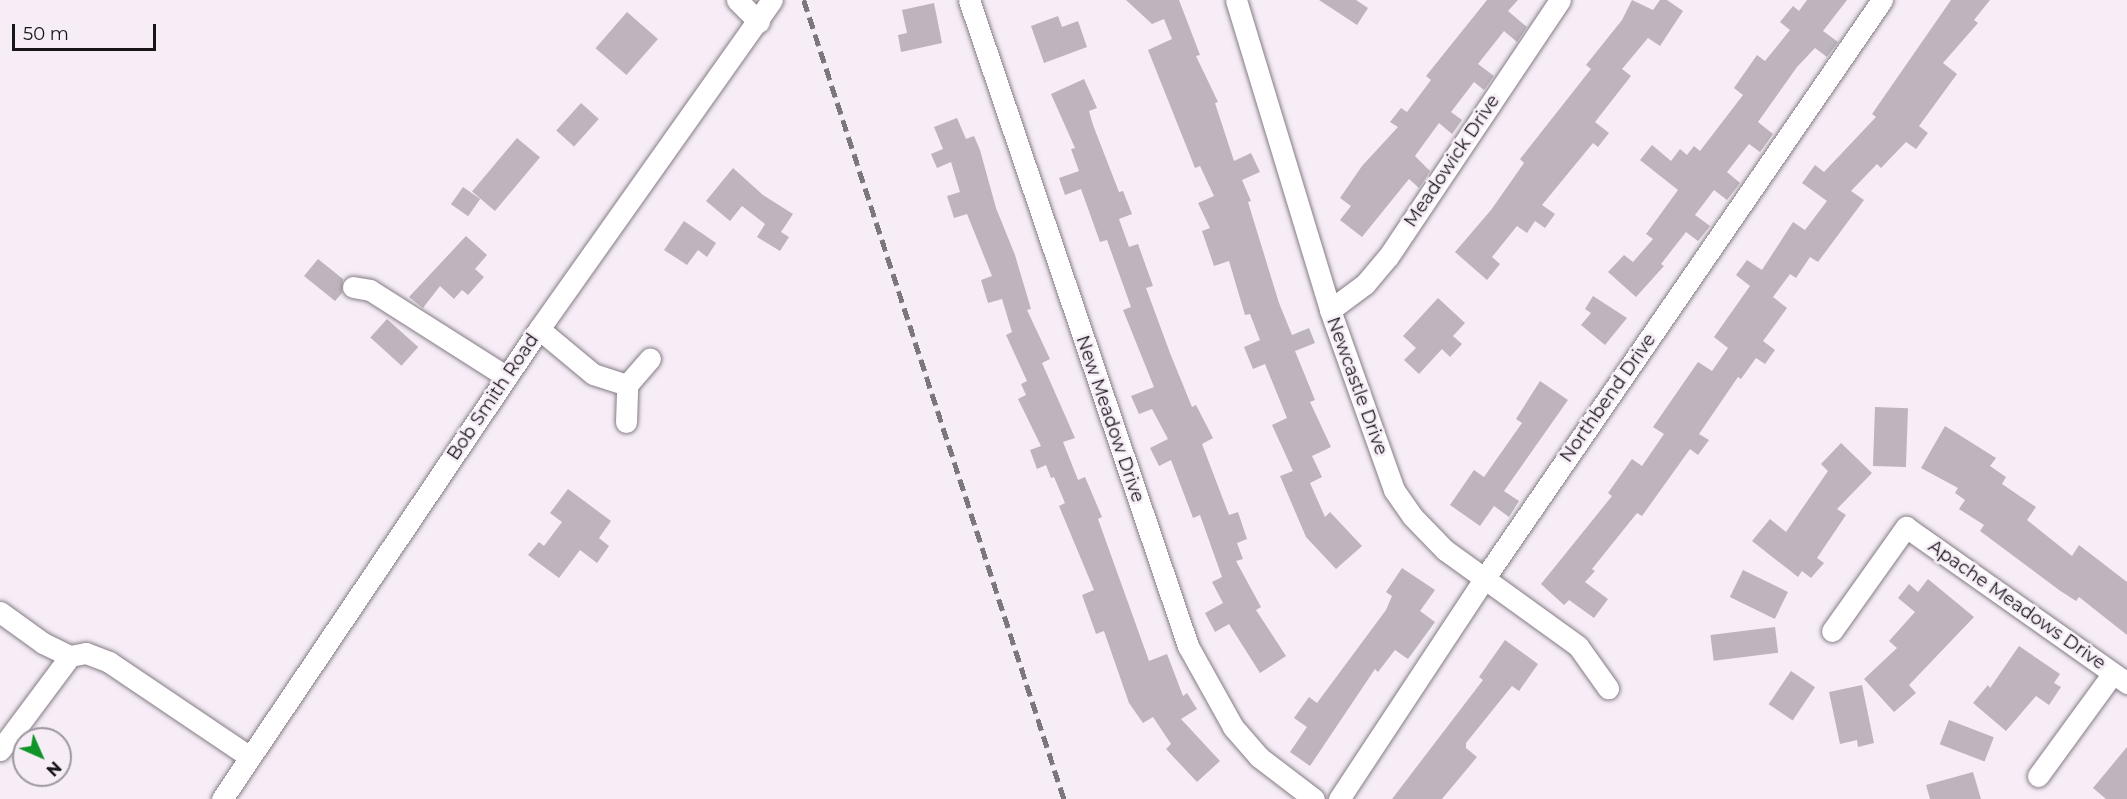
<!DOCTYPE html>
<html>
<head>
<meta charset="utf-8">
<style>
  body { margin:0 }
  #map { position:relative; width:2127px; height:799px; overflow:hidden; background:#f6edf7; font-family:Montserrat,sans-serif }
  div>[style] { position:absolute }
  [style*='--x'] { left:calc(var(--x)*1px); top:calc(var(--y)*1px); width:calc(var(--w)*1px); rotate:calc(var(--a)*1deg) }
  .building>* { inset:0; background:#bdb4bd; transform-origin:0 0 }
  .roads { filter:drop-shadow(0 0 2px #857c85) drop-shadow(0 0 2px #857c85) }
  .minor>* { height:21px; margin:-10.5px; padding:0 10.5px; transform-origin:10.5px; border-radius:10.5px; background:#fff }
  .rail>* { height:4.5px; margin-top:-2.25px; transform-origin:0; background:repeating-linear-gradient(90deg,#7c767d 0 12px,transparent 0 18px) }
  span { translate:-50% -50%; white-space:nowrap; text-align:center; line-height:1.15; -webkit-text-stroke:5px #f6edf7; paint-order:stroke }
  .street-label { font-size:18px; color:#19161a }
  .north { position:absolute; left:12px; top:727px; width:60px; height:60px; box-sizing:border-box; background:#f6edf7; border:2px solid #9e979f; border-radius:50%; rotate:135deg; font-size:16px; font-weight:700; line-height:24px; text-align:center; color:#19161a }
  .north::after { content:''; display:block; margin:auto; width:21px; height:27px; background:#0e9428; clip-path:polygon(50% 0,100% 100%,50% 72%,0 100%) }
  .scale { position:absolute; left:12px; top:24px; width:144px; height:27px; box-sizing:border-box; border:3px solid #19161a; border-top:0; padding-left:8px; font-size:18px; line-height:21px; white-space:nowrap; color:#19161a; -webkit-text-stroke:4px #f6edf7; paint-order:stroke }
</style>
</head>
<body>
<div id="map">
  <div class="building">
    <i style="clip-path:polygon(1126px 0,1179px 0,1200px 55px,1196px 56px,1218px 102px,1215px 103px,1234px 161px,1251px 153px,1260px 172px,1242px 180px,1251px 201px,1248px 202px,1279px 303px,1292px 335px,1309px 328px,1315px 343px,1295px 351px,1315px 400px,1310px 402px,1331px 447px,1312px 456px,1322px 477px,1310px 483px,1325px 517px,1330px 512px,1362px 546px,1336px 569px,1306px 537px,1280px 476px,1293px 471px,1272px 425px,1287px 418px,1265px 364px,1253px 369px,1244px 347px,1260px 340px,1250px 314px,1245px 315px,1229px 261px,1214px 266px,1202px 231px,1210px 228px,1198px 203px,1214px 196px,1200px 166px,1195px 168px,1148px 50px,1172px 39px,1164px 19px,1152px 24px)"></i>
    <i style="clip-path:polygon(1319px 0,1356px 0,1368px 8px,1357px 25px)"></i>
    <i style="clip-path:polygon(1487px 0,1518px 0,1508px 11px,1527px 27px,1517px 42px,1504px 31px,1478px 64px,1494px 76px,1484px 90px,1474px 82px,1451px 112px,1462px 120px,1452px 134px,1439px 123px,1415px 156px,1430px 171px,1419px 188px,1409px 179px,1362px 237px,1340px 220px,1351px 206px,1340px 198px,1362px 166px,1398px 127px,1390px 122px,1401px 108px,1407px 112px,1431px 80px,1426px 76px)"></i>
    <i style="clip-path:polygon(1632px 0,1653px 10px,1660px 0,1667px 0,1683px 11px,1660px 46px,1648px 38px,1622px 69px,1631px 76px,1595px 122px,1609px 133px,1598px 147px,1593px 143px,1542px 205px,1555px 214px,1545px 228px,1535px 221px,1527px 233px,1517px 226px,1492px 257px,1500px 264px,1487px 280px,1455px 252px,1491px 210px,1524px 163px,1520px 159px,1591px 69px,1586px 65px,1622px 20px)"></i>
    <i style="clip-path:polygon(1807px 0,1847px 0,1823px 31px,1838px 42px,1827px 57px,1815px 48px,1797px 67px,1758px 122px,1773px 134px,1760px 152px,1749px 144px,1727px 172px,1740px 183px,1727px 200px,1714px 190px,1695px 215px,1710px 226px,1698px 241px,1686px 232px,1661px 264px,1664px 266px,1636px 297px,1608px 272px,1624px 255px,1633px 262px,1653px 239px,1646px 234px,1678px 190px,1640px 160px,1652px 145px,1671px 161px,1680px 149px,1687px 155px,1694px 146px,1700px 151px,1743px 95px,1734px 88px,1757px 55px,1765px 61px,1790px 30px,1780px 22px,1793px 6px,1799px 11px)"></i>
    <i style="clip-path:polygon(1951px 0,1990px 0,1974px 20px,1978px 23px,1943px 63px,1957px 74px,1919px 126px,1928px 133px,1916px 149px,1906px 142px,1881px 168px,1877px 164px,1851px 191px,1864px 200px,1818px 262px,1810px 257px,1796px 278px,1790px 274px,1773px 297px,1787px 308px,1763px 341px,1775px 350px,1765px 364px,1756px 358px,1741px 379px,1738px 377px,1699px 434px,1709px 440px,1698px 455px,1690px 449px,1642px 516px,1637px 513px,1592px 569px,1595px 571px,1585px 582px,1608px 599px,1594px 618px,1569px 600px,1564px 605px,1541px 584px,1612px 496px,1608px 493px,1632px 459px,1642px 466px,1664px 434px,1653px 427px,1698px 362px,1712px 371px,1728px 348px,1714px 337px,1750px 286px,1736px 275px,1747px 260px,1762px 270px,1793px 222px,1805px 230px,1827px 201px,1802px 183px,1815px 165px,1824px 172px,1876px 117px,1872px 114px)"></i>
    <i style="clip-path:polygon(934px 3px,942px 43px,901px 52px,898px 35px,907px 33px,902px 10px)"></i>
    <i style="left:627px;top:12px;width:41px;height:48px;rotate:41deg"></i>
    <i style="clip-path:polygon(1058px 16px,1062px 27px,1078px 21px,1087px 47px,1044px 63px,1031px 26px)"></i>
    <i style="clip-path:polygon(1084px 79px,1097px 108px,1089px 111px,1093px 125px,1119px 192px,1123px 191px,1132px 214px,1119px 219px,1129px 247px,1138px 244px,1153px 286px,1146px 288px,1170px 353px,1192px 407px,1196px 405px,1213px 438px,1202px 444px,1229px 515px,1238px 512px,1247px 539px,1237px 543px,1243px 559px,1236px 561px,1261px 607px,1256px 610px,1286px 656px,1260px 673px,1229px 624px,1215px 632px,1205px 613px,1223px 603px,1212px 582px,1222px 577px,1200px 515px,1193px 518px,1171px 460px,1159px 466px,1150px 448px,1168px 439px,1152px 409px,1139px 414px,1131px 396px,1154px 387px,1123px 310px,1131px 307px,1107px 240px,1100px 242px,1081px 189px,1065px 195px,1059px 178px,1079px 171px,1071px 149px,1075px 148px,1051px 94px)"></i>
    <i style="left:581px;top:103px;width:24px;height:37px;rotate:42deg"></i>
    <i style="clip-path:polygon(957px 118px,966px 139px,974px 136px,980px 150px,996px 208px,1015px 255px,1031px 309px,1027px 310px,1050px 359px,1042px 363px,1075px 438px,1063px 442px,1078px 480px,1085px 477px,1102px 517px,1098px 519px,1149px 661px,1167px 654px,1183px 696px,1187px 693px,1197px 709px,1181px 719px,1220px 761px,1197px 782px,1166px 749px,1171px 744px,1153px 717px,1143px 723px,1129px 703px,1104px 631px,1096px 634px,1082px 595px,1094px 590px,1059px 506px,1065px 503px,1054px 477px,1051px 478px,1046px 465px,1037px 469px,1030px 450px,1041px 446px,1018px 399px,1026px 395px,1021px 384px,1027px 381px,1006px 335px,1012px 332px,1002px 299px,988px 303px,981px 280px,992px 276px,967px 214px,954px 218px,947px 196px,960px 192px,951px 162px,937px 168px,931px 154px,943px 149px,934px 127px)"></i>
    <i style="left:517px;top:138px;width:30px;height:70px;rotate:40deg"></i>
    <i style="clip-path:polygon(733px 168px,763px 195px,793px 214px,781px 232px,789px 237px,780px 251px,757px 237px,765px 224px,742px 206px,730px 221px,706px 201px)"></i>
    <i style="left:463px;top:187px;width:21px;height:21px;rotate:35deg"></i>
    <i style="clip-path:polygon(684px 221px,716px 243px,707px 257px,698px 250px,687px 265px,664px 250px)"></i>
    <i style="clip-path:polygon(466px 236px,487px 255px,475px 269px,484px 277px,468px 295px,462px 290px,454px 299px,440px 286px,423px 308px,409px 297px)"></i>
    <i style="clip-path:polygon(318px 259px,343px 279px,342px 293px,335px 301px,304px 276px)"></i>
    <i style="clip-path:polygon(1593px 296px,1627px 318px,1605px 345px,1581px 325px,1591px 313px,1585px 309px)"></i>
    <i style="clip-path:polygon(1438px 298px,1465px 323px,1453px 336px,1462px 344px,1450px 357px,1442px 349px,1419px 374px,1404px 360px,1416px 348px,1403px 336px)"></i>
    <i style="left:387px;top:319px;width:42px;height:25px;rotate:42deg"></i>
    <i style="clip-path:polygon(1540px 381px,1568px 400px,1504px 491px,1519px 501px,1509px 517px,1494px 506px,1480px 526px,1450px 505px,1474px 470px,1484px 477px,1522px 423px,1516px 419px)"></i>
    <i style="left:1875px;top:407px;width:33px;height:59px;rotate:2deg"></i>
    <i style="clip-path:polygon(1945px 426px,1996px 458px,1990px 466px,2006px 477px,2002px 484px,2036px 507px,2027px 520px,2072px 556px,2079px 545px,2127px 582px,2127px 635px,2079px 597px,2076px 601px,2059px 590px,1980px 531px,1984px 525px,1959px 509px,1965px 500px,1955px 493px,1958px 488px,1921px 468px)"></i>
    <i style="clip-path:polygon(1841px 443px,1872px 473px,1837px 509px,1846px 515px,1817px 558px,1824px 563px,1811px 578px,1802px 571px,1798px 577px,1752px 541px,1770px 519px,1786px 532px,1828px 471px,1821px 464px)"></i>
    <i style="clip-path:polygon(568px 489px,611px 521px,599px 538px,609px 546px,597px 563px,580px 550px,559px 578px,528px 555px,539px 542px,544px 546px,562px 522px,550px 513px)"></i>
    <i style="clip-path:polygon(1402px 568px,1435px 590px,1420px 611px,1435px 622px,1408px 659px,1395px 650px,1378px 672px,1375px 669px,1310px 766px,1290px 752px,1307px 727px,1294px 718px,1309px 697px,1317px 703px,1386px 610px,1392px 596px,1386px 592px)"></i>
    <i style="left:1743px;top:570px;width:50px;height:30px;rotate:26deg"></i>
    <i style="clip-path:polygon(1928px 579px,1974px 617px,1909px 685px,1916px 693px,1894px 712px,1864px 679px,1897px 648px,1889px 641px,1915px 612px,1898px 598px,1909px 584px,1918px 592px)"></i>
    <i style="left:1775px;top:627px;width:26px;height:65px;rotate:83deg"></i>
    <i style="clip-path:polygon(1505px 640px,1538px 664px,1519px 691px,1512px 686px,1466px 743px,1466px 748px,1477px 757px,1442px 799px,1392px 799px,1483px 680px,1479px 677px)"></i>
    <i style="clip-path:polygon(2019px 646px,2060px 674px,2054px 683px,2061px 687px,2049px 705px,2036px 696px,2006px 731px,1973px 703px,1988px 685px,1990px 688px)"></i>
    <i style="left:1791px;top:671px;width:29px;height:40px;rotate:34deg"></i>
    <i style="clip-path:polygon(1862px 685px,1874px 743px,1858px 747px,1857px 740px,1840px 744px,1829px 692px)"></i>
    <i style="left:1949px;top:720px;width:48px;height:26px;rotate:21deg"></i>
    <i style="clip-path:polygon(2127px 747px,2127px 799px,2106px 799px,2093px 788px)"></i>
    <i style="clip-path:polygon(1973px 772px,1981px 799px,1930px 799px,1926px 785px)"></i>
  </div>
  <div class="roads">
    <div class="minor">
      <i style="--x:737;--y:0;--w:31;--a:45"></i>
      <i style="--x:969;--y:0;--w:682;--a:71.27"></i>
      <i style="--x:1188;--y:646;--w:93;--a:60.9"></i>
      <i style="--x:1233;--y:727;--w:40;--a:49"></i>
      <i style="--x:1259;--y:757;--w:69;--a:37.4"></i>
      <i style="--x:1236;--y:0;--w:324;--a:73.1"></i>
      <i style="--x:1330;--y:310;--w:191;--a:70.4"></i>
      <i style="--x:1394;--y:490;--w:32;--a:55"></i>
      <i style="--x:1412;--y:516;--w:47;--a:45.9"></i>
      <i style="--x:1445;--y:550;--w:164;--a:35.8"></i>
      <i style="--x:1578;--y:646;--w:52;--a:54.5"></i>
      <i style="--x:353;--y:287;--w:17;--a:10"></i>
      <i style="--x:370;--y:290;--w:162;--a:32.4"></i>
      <i style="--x:1330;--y:310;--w:44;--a:-36.6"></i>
      <i style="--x:1365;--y:284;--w:35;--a:-50"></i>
      <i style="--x:1388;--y:257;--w:309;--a:-56.2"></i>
      <i style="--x:539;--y:329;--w:70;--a:39.8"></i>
      <i style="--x:593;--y:374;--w:36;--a:18"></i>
      <i style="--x:626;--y:422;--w:37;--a:-88"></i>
      <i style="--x:627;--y:385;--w:35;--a:-49"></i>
      <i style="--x:0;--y:612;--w:53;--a:35.8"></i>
      <i style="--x:43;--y:643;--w:30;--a:26"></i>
      <i style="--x:70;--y:656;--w:16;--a:-11"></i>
      <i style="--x:86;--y:653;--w:25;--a:21"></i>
      <i style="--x:109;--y:662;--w:170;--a:34"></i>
      <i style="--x:1832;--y:631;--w:128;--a:-54.6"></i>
      <i style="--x:1906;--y:527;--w:271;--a:35.2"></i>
      <i style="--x:0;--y:750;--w:117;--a:-53.3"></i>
      <i style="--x:2038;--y:776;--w:127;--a:-53.9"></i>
      <i style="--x:222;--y:799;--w:567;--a:-56"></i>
      <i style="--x:539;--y:329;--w:403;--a:-54.7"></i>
      <i style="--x:1339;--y:799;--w:263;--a:-56.6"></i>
      <i style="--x:1484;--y:579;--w:703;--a:-55.5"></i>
    </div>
  </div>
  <div class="rail">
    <i style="--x:804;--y:0;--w:840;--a:71.97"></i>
  </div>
  <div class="street-label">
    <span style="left:1452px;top:161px;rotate:-56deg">Meadowick Drive</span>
    <span style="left:1357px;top:386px;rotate:70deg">Newcastle Drive</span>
    <span style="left:493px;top:397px;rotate:-56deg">Bob Smith Road</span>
    <span style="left:1608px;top:398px;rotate:-55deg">Northbend Drive</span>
    <span style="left:1110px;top:419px;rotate:71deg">New Meadow Drive</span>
    <span style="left:2017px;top:605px;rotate:35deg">Apache Meadows Drive</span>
  </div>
  <div class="north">N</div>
  <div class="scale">50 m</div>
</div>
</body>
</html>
